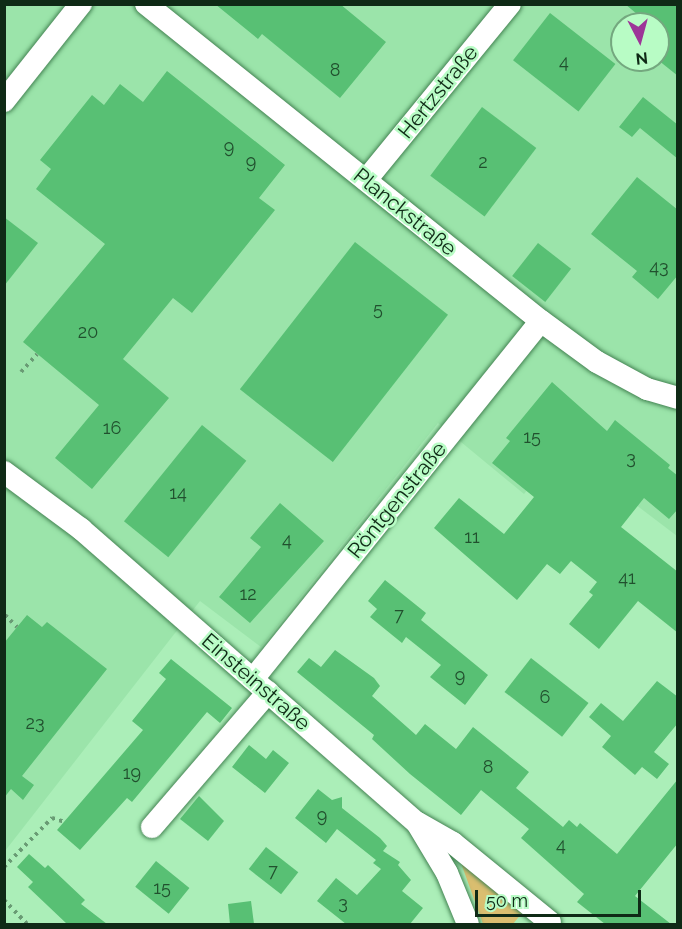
<!DOCTYPE html>
<html>
<head>
<meta charset="utf-8">
<style>
  body { margin:0 }
  #map { position:relative; width:682px; height:929px; overflow:hidden; background:#abeeb8; font-family:Raleway,sans-serif }
  div>[style] { position:absolute }
  [style*='--x'] { left:calc(var(--x)*1px); top:calc(var(--y)*1px); width:calc(var(--w)*1px); rotate:calc(var(--a)*1deg) }
  .built>* { inset:0; background:#9be4aa }
  .green>* { inset:0; background:#dabe70 }
  .building>* { inset:0; background:#58c074; transform-origin:0 0 }
  .path>* { height:4px; margin-top:-2px; transform-origin:0; background:repeating-linear-gradient(90deg,#699b74 0 3px,transparent 0 7.5px) }
  .roads { filter:drop-shadow(0 0 2px #438352) drop-shadow(0 0 2px #438352) }
  .minor>* { height:22px; margin:-11px; padding:0 11px; transform-origin:11px; border-radius:11px; background:#fff }
  span { translate:-50% -50%; white-space:nowrap; text-align:center; line-height:1.15; -webkit-text-stroke:5px #b8fcc5; paint-order:stroke }
  .number-label { font-size:18px; color:#21502e }
  .number-label span { -webkit-text-stroke-width:0 }
  .street-label { font-size:21px; color:#0f2a16 }
  .frame { position:absolute; inset:0; border:6px solid #0f2a16; pointer-events:none }
  .north { position:absolute; left:610px; top:12px; width:60px; height:60px; box-sizing:border-box; background:#b8fcc5; border:2px solid #74a87f; border-radius:50%; rotate:174deg; font-size:16px; font-weight:700; line-height:24px; text-align:center; color:#0f2a16 }
  .north::after { content:''; display:block; margin:auto; width:21px; height:27px; background:#9d3598; clip-path:polygon(50% 0,100% 100%,50% 72%,0 100%) }
  .scale { position:absolute; left:475px; top:890px; width:166px; height:27px; box-sizing:border-box; border:3px solid #0f2a16; border-top:0; padding-left:8px; font-size:18px; line-height:21px; white-space:nowrap; color:#0f2a16; -webkit-text-stroke:4px #b8fcc5; paint-order:stroke }
</style>
</head>
<body>
<div id="map">
  <div class="built">
    <i style="clip-path:polygon(evenodd,5px 5px,677px 5px,677px 536px,561px 448px,524px 494px,438px 423px,261px 647px,200px 601px,5px 851px,5px 5px,622px 24px,658px 24px,658px 60px,622px 60px,622px 24px)"></i>
  </div>
  <div class="green">
    <i style="clip-path:polygon(461px 863px,522px 913px,513px 924px,483px 924px)"></i>
  </div>
  <div class="building">
    <i style="clip-path:polygon(215px 4px,340px 4px,386px 42px,340px 98px,262px 34px,258px 39px)"></i>
    <i style="clip-path:polygon(625px 4px,678px 4px,678px 76px,658px 60px,658px 24px,649px 24px)"></i>
    <i style="left:550px;top:13px;width:83px;height:60px;rotate:38deg"></i>
    <i style="clip-path:polygon(167px 71px,285px 165px,259px 198px,275px 210px,192px 313px,173px 298px,123px 359px,169px 398px,92px 489px,55px 458px,99px 405px,23px 342px,105px 244px,36px 189px,51px 169px,40px 160px,92px 95px,104px 105px,120px 84px,143px 102px)"></i>
    <i style="clip-path:polygon(643px 97px,678px 125px,678px 159px,640px 128px,632px 137px,619px 127px)"></i>
    <i style="left:482px;top:107px;width:68px;height:86px;rotate:37deg"></i>
    <i style="clip-path:polygon(637px 177px,678px 210px,678px 275px,658px 299px,632px 277px,637px 271px,591px 234px)"></i>
    <i style="clip-path:polygon(4px 217px,38px 243px,4px 286px)"></i>
    <i style="left:355px;top:242px;width:118px;height:187px;rotate:38deg"></i>
    <i style="left:538px;top:243px;width:42px;height:42px;rotate:38deg"></i>
    <i style="clip-path:polygon(552px 382px,607px 431px,615px 420px,670px 465px,668px 468px,678px 476px,678px 509px,669px 519px,644px 498px,621px 527px,678px 572px,678px 633px,638px 601px,599px 649px,569px 624px,593px 595px,589px 592px,597px 582px,571px 561px,560px 574px,547px 564px,517px 600px,434px 528px,459px 498px,504px 534px,534px 497px,492px 463px,510px 441px,506px 438px)"></i>
    <i style="left:202px;top:425px;width:57px;height:124px;rotate:39deg"></i>
    <i style="clip-path:polygon(280px 503px,324px 541px,250px 623px,219px 597px,261px 547px,250px 538px)"></i>
    <i style="clip-path:polygon(385px 580px,426px 613px,421px 620px,488px 675px,465px 705px,430px 677px,441px 665px,406px 637px,402px 643px,370px 617px,377px 609px,368px 601px)"></i>
    <i style="clip-path:polygon(27px 615px,42px 627px,47px 622px,107px 669px,22px 776px,34px 785px,23px 800px,11px 789px,4px 798px,4px 643px)"></i>
    <i style="clip-path:polygon(335px 650px,374px 678px,380px 686px,372px 696px,416px 735px,425px 724px,456px 749px,473px 727px,529px 772px,516px 788px,563px 827px,569px 820px,577px 827px,580px 823px,617px 854px,678px 779px,678px 843px,635px 896px,671px 924px,605px 924px,577px 902px,584px 894px,521px 838px,529px 829px,481px 790px,461px 815px,410px 774px,372px 739px,374px 735px,297px 672px,309px 658px,321px 667px)"></i>
    <i style="left:531px;top:658px;width:73px;height:43px;rotate:38deg"></i>
    <i style="clip-path:polygon(171px 659px,232px 708px,220px 723px,207px 712px,132px 802px,127px 798px,80px 850px,57px 830px,143px 730px,132px 721px,166px 679px,159px 673px)"></i>
    <i style="clip-path:polygon(657px 681px,678px 697px,678px 723px,654px 752px,669px 764px,657px 779px,642px 767px,635px 775px,602px 747px,611px 736px,589px 717px,601px 703px,623px 721px)"></i>
    <i style="clip-path:polygon(249px 745px,266px 759px,273px 750px,289px 763px,265px 793px,232px 767px)"></i>
    <i style="clip-path:polygon(318px 789px,332px 800px,342px 797px,342px 808px,380px 838px,387px 846px,383px 851px,400px 862px,398px 865px,411px 880px,402px 891px,423px 908px,410px 924px,346px 924px,317px 901px,336px 878px,357px 895px,381px 869px,373px 863px,376px 860px,337px 829px,326px 843px,295px 818px)"></i>
    <i style="clip-path:polygon(199px 796px,224px 821px,208px 841px,180px 819px)"></i>
    <i style="left:266px;top:847px;width:41px;height:28px;rotate:38deg"></i>
    <i style="clip-path:polygon(29px 854px,45px 868px,48px 865px,85px 900px,81px 904px,107px 924px,67px 924px,28px 887px,33px 882px,17px 867px)"></i>
    <i style="left:156px;top:861px;width:43px;height:33px;rotate:39deg"></i>
    <i style="clip-path:polygon(251px 901px,254px 924px,230px 924px,228px 904px)"></i>
  </div>
  <div class="path">
    <i style="--x:21;--y:372;--w:24;--a:-48"></i>
    <i style="--x:5;--y:615;--w:17;--a:45"></i>
    <i style="--x:4;--y:867;--w:69;--a:-45.6"></i>
    <i style="--x:52;--y:818;--w:14;--a:17"></i>
    <i style="--x:4;--y:900;--w:33;--a:46"></i>
  </div>
  <div class="roads">
    <div class="minor">
      <i style="--x:146;--y:4;--w:506;--a:38.75"></i>
      <i style="--x:541;--y:321;--w:69;--a:36.2"></i>
      <i style="--x:597;--y:362;--w:57;--a:28.4"></i>
      <i style="--x:647;--y:389;--w:32;--a:16"></i>
      <i style="--x:4;--y:101;--w:124;--a:-51.6"></i>
      <i style="--x:366;--y:180;--w:227;--a:-50.7"></i>
      <i style="--x:4;--y:472;--w:96;--a:36.5"></i>
      <i style="--x:81;--y:529;--w:446;--a:41.2"></i>
      <i style="--x:417;--y:823;--w:58;--a:59"></i>
      <i style="--x:447;--y:873;--w:55;--a:67.6"></i>
      <i style="--x:253;--y:679;--w:459;--a:-51.2"></i>
      <i style="--x:418;--y:823;--w:40;--a:29.7"></i>
      <i style="--x:453;--y:843;--w:125;--a:39.2"></i>
      <i style="--x:152;--y:827;--w:178;--a:-49.3"></i>
    </div>
  </div>
  <div class="number-label">
    <span style="left:564px;top:62px">4</span>
    <span style="left:335px;top:70px">8</span>
    <span style="left:229px;top:147px">9</span>
    <span style="left:251px;top:162px">9</span>
    <span style="left:483px;top:162px">2</span>
    <span style="left:659px;top:267px">43</span>
    <span style="left:378px;top:309px">5</span>
    <span style="left:88px;top:332px">20</span>
    <span style="left:112px;top:428px">16</span>
    <span style="left:532px;top:437px">15</span>
    <span style="left:631px;top:458px">3</span>
    <span style="left:178px;top:493px">14</span>
    <span style="left:472px;top:537px">11</span>
    <span style="left:287px;top:540px">4</span>
    <span style="left:627px;top:578px">41</span>
    <span style="left:248px;top:594px">12</span>
    <span style="left:399px;top:615px">7</span>
    <span style="left:460px;top:676px">9</span>
    <span style="left:545px;top:697px">6</span>
    <span style="left:35px;top:723px">23</span>
    <span style="left:488px;top:767px">8</span>
    <span style="left:132px;top:773px">19</span>
    <span style="left:322px;top:816px">9</span>
    <span style="left:561px;top:845px">4</span>
    <span style="left:273px;top:871px">7</span>
    <span style="left:162px;top:888px">15</span>
    <span style="left:343px;top:903px">3</span>
  </div>
  <div class="street-label">
    <span style="left:438px;top:92px;rotate:-51deg">Hertzstraße</span>
    <span style="left:405px;top:212px;rotate:39deg">Planckstraße</span>
    <span style="left:397px;top:500px;rotate:-51deg">Röntgenstraße</span>
    <span style="left:256px;top:682px;rotate:41deg">Einsteinstraße</span>
  </div>
  <div class="frame"></div>
  <div class="north">N</div>
  <div class="scale">50 m</div>
</div>
</body>
</html>
